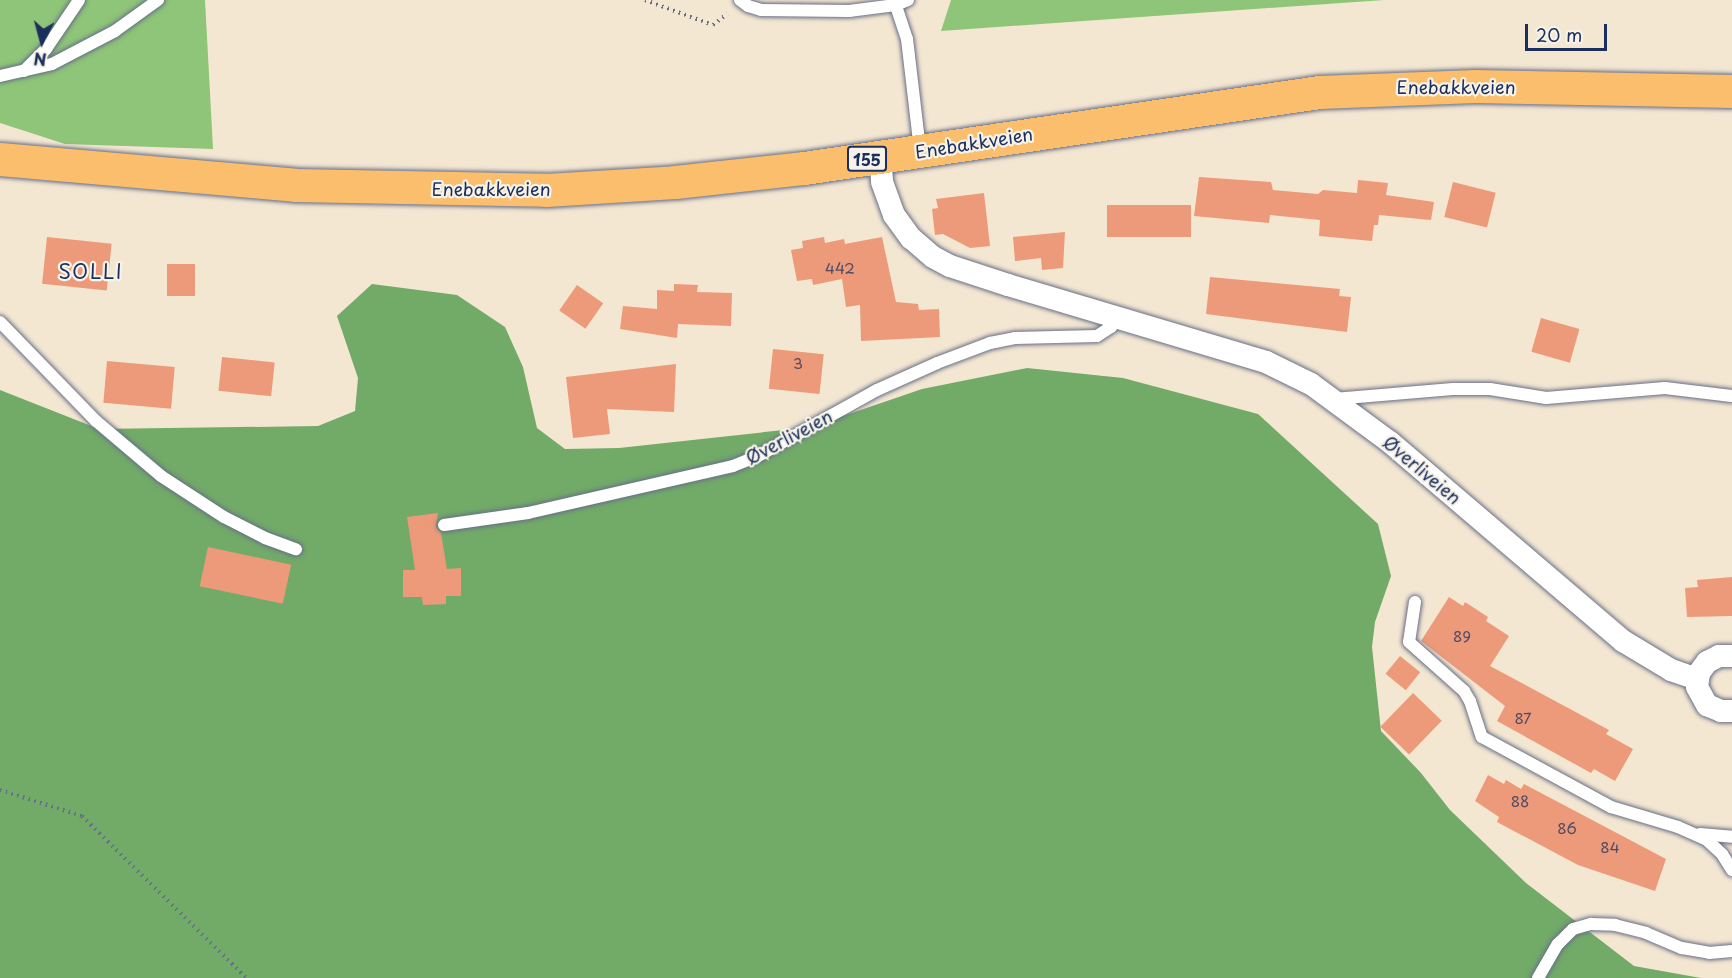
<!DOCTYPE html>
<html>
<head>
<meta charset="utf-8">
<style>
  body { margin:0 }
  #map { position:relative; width:1732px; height:978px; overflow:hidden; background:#f4e7d2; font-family:"Playpen Sans",sans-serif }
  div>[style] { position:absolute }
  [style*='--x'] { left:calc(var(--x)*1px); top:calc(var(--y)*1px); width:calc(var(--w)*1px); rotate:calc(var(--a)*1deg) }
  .green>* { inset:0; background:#8ec578 }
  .forest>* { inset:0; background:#72aa68 }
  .building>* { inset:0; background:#ec9a79; transform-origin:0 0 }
  .path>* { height:4px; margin-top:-2px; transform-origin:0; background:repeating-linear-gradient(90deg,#676f87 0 1.5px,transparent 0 6px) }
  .roads { filter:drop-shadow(0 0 2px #676f87) drop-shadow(0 0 2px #676f87) }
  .lane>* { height:12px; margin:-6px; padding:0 6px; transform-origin:6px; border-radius:6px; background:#fff }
  .street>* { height:22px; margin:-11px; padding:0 11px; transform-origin:11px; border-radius:11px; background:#fff }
  .primary>* { height:33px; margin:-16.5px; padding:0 16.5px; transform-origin:16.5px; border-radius:16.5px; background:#fabe6d }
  span { translate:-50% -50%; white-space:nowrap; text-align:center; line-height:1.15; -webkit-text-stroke:4.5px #f7f3e8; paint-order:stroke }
  .number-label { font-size:15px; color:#4f4a65 }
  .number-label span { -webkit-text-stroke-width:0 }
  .shield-label span { padding:2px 4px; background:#f7f3e8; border:2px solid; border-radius:4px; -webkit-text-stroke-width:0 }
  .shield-label { font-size:16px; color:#1b2f5e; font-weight:700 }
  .street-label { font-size:18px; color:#1b2f5e }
  .neighbourhood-label { font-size:20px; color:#1b2f5e; letter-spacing:1.5px }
  .north { position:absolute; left:12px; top:12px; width:60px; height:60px; -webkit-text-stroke:4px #f7f3e8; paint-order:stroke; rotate:186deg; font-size:16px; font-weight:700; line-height:24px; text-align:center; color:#1b2f5e }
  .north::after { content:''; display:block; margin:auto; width:21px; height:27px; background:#1b2f5e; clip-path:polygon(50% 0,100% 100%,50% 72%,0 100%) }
  .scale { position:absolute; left:1525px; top:24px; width:82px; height:27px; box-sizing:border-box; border:3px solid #1b2f5e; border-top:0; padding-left:8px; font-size:18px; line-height:21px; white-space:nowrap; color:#1b2f5e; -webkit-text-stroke:4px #f7f3e8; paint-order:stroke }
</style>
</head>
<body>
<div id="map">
  <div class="green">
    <i style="clip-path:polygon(0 0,205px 0,213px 149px,65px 144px,0 123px)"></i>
    <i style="clip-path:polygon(951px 0,1384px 0,941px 31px)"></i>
  </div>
  <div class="forest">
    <i style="clip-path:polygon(372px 284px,457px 295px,505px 327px,523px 367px,537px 428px,565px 449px,619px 448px,811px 427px,922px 389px,1027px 368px,1123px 378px,1258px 414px,1378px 524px,1391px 576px,1375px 622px,1372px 647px,1381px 731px,1421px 773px,1450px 810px,1526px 883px,1634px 966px,1701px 978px,0 978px,0 390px,99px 429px,318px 426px,355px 411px,358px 378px,337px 316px)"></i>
  </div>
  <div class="building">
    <i style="clip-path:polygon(1199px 177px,1271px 182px,1273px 190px,1318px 194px,1323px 190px,1357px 193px,1358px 180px,1388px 183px,1386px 195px,1434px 202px,1431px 220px,1379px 215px,1378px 225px,1374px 225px,1372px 241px,1319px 236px,1320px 220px,1270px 215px,1269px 223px,1194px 216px)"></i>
    <i style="left:1453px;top:182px;width:44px;height:36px;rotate:14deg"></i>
    <i style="clip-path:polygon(984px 193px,990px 246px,970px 248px,943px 234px,935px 235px,932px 209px,938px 208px,936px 199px)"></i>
    <i style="left:1107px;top:205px;width:84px;height:32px"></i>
    <i style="clip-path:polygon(1065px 232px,1063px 268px,1042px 270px,1041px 258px,1015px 261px,1013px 237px)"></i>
    <i style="left:47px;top:237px;width:65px;height:47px;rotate:6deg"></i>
    <i style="clip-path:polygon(824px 237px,825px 243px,844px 239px,845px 244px,882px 237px,896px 302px,918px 304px,919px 310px,939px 309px,940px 337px,861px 341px,860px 305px,846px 307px,842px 279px,813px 285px,812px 279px,797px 281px,791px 250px,803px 248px,802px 241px)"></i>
    <i style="left:167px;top:264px;width:28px;height:32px"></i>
    <i style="clip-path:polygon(1210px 277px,1340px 289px,1339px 296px,1351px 297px,1347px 332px,1206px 314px)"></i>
    <i style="clip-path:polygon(674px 284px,698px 285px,697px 292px,732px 293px,731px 326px,678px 324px,677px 338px,620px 329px,623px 306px,657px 309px,657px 290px,674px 291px)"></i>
    <i style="left:577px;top:285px;width:32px;height:31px;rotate:35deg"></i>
    <i style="left:1541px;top:318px;width:40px;height:35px;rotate:16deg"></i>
    <i style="left:773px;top:349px;width:51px;height:40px;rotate:6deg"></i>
    <i style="left:222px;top:357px;width:53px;height:34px;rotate:6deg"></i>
    <i style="left:107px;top:361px;width:68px;height:42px;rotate:5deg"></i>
    <i style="clip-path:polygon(676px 364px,674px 412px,607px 409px,610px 434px,573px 438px,566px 377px)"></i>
    <i style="clip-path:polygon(438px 513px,436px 527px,441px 533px,447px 569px,461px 568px,461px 596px,446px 596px,446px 604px,423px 605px,422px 597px,403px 597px,403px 570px,415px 570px,407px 517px)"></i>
    <i style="left:208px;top:547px;width:85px;height:40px;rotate:12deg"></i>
    <i style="clip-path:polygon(1732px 577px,1732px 616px,1687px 617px,1685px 588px,1698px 587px,1697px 580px)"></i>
    <i style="clip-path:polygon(1449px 597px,1463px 606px,1465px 602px,1488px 617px,1486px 621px,1509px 636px,1490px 666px,1609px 730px,1606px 734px,1633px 749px,1615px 781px,1594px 769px,1591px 773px,1497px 721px,1505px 706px,1421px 641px)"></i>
    <i style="left:1400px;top:656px;width:26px;height:23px;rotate:39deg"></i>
    <i style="left:1413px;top:693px;width:40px;height:47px;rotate:44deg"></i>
    <i style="clip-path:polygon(1488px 775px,1504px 784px,1506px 780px,1521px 789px,1524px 784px,1666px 859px,1655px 891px,1578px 865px,1497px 822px,1499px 817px,1475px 801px)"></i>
  </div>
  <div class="path">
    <i style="--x:645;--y:0;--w:72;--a:20.2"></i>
    <i style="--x:713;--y:25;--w:18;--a:-38"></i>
    <i style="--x:0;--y:790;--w:86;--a:17.6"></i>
    <i style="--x:82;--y:816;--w:231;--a:44.6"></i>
  </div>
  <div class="roads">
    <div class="lane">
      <i style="--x:740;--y:0;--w:10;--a:37"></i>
      <i style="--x:748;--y:6;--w:14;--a:17"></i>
      <i style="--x:761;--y:10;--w:88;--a:0.7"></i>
      <i style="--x:849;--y:11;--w:47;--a:-7.3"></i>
      <i style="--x:896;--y:5;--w:13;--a:-23"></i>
      <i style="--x:894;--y:0;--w:41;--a:71.6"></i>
      <i style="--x:907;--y:39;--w:112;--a:83.3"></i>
      <i style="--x:24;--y:71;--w:31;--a:-45"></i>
      <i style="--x:46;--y:49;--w:59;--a:-56"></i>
      <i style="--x:0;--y:76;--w:53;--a:-13"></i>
      <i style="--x:52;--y:64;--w:71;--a:-27.6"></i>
      <i style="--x:115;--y:31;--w:53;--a:-35.8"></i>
      <i style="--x:0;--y:322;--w:138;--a:45.9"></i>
      <i style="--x:96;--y:421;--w:85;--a:40.2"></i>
      <i style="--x:161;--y:476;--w:75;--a:33.1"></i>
      <i style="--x:224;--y:517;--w:46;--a:27.1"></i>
      <i style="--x:265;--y:538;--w:33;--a:20"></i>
      <i style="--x:1334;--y:399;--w:119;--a:-4.8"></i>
      <i style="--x:1453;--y:389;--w:37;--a:0"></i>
      <i style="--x:1490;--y:389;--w:57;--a:9.1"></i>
      <i style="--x:1546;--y:398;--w:119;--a:-4.8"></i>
      <i style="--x:1665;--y:388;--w:67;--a:6.8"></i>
      <i style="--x:444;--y:525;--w:85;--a:-8.1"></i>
      <i style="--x:528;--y:513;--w:210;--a:-12.9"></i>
      <i style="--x:733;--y:466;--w:27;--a:-22"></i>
      <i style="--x:758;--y:456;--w:136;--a:-29"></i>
      <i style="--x:877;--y:390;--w:66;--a:-24.2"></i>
      <i style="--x:937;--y:363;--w:57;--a:-20.7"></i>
      <i style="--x:990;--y:343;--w:25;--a:-11"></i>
      <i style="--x:1015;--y:338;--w:82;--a:-1.4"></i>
      <i style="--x:1097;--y:336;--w:17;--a:-33"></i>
      <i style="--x:1111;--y:327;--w:11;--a:-68"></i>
      <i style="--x:1415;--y:602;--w:40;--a:98.5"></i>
      <i style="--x:1409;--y:642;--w:74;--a:41.7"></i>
      <i style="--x:1464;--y:691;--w:12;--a:59"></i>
      <i style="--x:1470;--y:701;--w:38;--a:72"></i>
      <i style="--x:1482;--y:737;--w:147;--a:28.5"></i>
      <i style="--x:1611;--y:807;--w:70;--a:16.6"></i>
      <i style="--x:1678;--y:827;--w:32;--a:24"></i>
      <i style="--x:1707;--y:840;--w:21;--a:43"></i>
      <i style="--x:1722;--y:854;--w:19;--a:58"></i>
      <i style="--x:1700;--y:834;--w:32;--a:5"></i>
      <i style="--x:1538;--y:978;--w:39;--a:-60"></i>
      <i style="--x:1558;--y:944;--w:21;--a:-45"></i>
      <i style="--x:1573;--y:929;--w:19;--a:-16"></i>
      <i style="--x:1591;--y:924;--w:24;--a:2"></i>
      <i style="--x:1615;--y:925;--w:32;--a:14"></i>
      <i style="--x:1646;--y:933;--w:39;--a:23"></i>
      <i style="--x:1682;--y:948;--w:27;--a:10"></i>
      <i style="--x:1709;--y:953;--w:23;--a:-5"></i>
    </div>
    <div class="street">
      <i style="--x:880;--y:157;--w:25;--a:85"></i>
      <i style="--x:882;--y:182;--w:35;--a:70"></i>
      <i style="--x:894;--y:215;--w:29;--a:54"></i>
      <i style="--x:911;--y:238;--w:29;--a:41"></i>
      <i style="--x:933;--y:257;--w:19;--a:28"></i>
      <i style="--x:950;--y:266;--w:61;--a:18.1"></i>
      <i style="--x:1008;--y:285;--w:269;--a:16.6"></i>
      <i style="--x:1266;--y:362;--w:50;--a:26.1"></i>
      <i style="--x:1311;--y:384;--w:99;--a:36.4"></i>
      <i style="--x:1391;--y:443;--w:305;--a:40.5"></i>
      <i style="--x:1623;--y:641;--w:56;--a:31.1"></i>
      <i style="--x:1671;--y:670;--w:28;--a:19"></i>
      <i style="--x:1732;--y:656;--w:13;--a:180"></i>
      <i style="--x:1719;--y:656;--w:13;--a:153"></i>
      <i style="--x:1707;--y:662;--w:14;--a:126"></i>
      <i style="--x:1699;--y:673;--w:14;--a:98"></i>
      <i style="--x:1697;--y:687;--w:21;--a:61"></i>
      <i style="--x:1707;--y:705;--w:15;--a:23"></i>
      <i style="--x:1721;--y:711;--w:11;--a:0"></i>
    </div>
    <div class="primary">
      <i style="--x:0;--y:159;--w:296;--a:5"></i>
      <i style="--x:295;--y:185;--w:251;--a:1.1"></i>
      <i style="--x:546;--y:190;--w:129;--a:-3.5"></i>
      <i style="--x:675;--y:182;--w:130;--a:-6.2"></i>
      <i style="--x:804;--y:168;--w:521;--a:-8.39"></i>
      <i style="--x:1319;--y:92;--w:156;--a:-2.2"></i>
      <i style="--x:1475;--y:86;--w:257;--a:1.1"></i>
    </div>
  </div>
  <div class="number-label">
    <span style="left:840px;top:268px">442</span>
    <span style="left:798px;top:363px">3</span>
    <span style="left:1462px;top:636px">89</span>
    <span style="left:1523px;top:718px">87</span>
    <span style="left:1520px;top:801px">88</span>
    <span style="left:1567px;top:828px">86</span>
    <span style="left:1610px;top:847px">84</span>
  </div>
  <div class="shield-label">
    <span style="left:867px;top:159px">155</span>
  </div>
  <div class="street-label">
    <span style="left:1456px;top:87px">Enebakkveien</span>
    <span style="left:974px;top:143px;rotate:-9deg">Enebakkveien</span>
    <span style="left:491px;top:189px">Enebakkveien</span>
    <span style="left:789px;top:437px;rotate:-28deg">Øverliveien</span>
    <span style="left:1422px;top:470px;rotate:40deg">Øverliveien</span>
  </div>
  <div class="neighbourhood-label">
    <span style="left:91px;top:271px">SOLLI</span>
  </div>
  <div class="north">N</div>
  <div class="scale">20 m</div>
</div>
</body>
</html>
